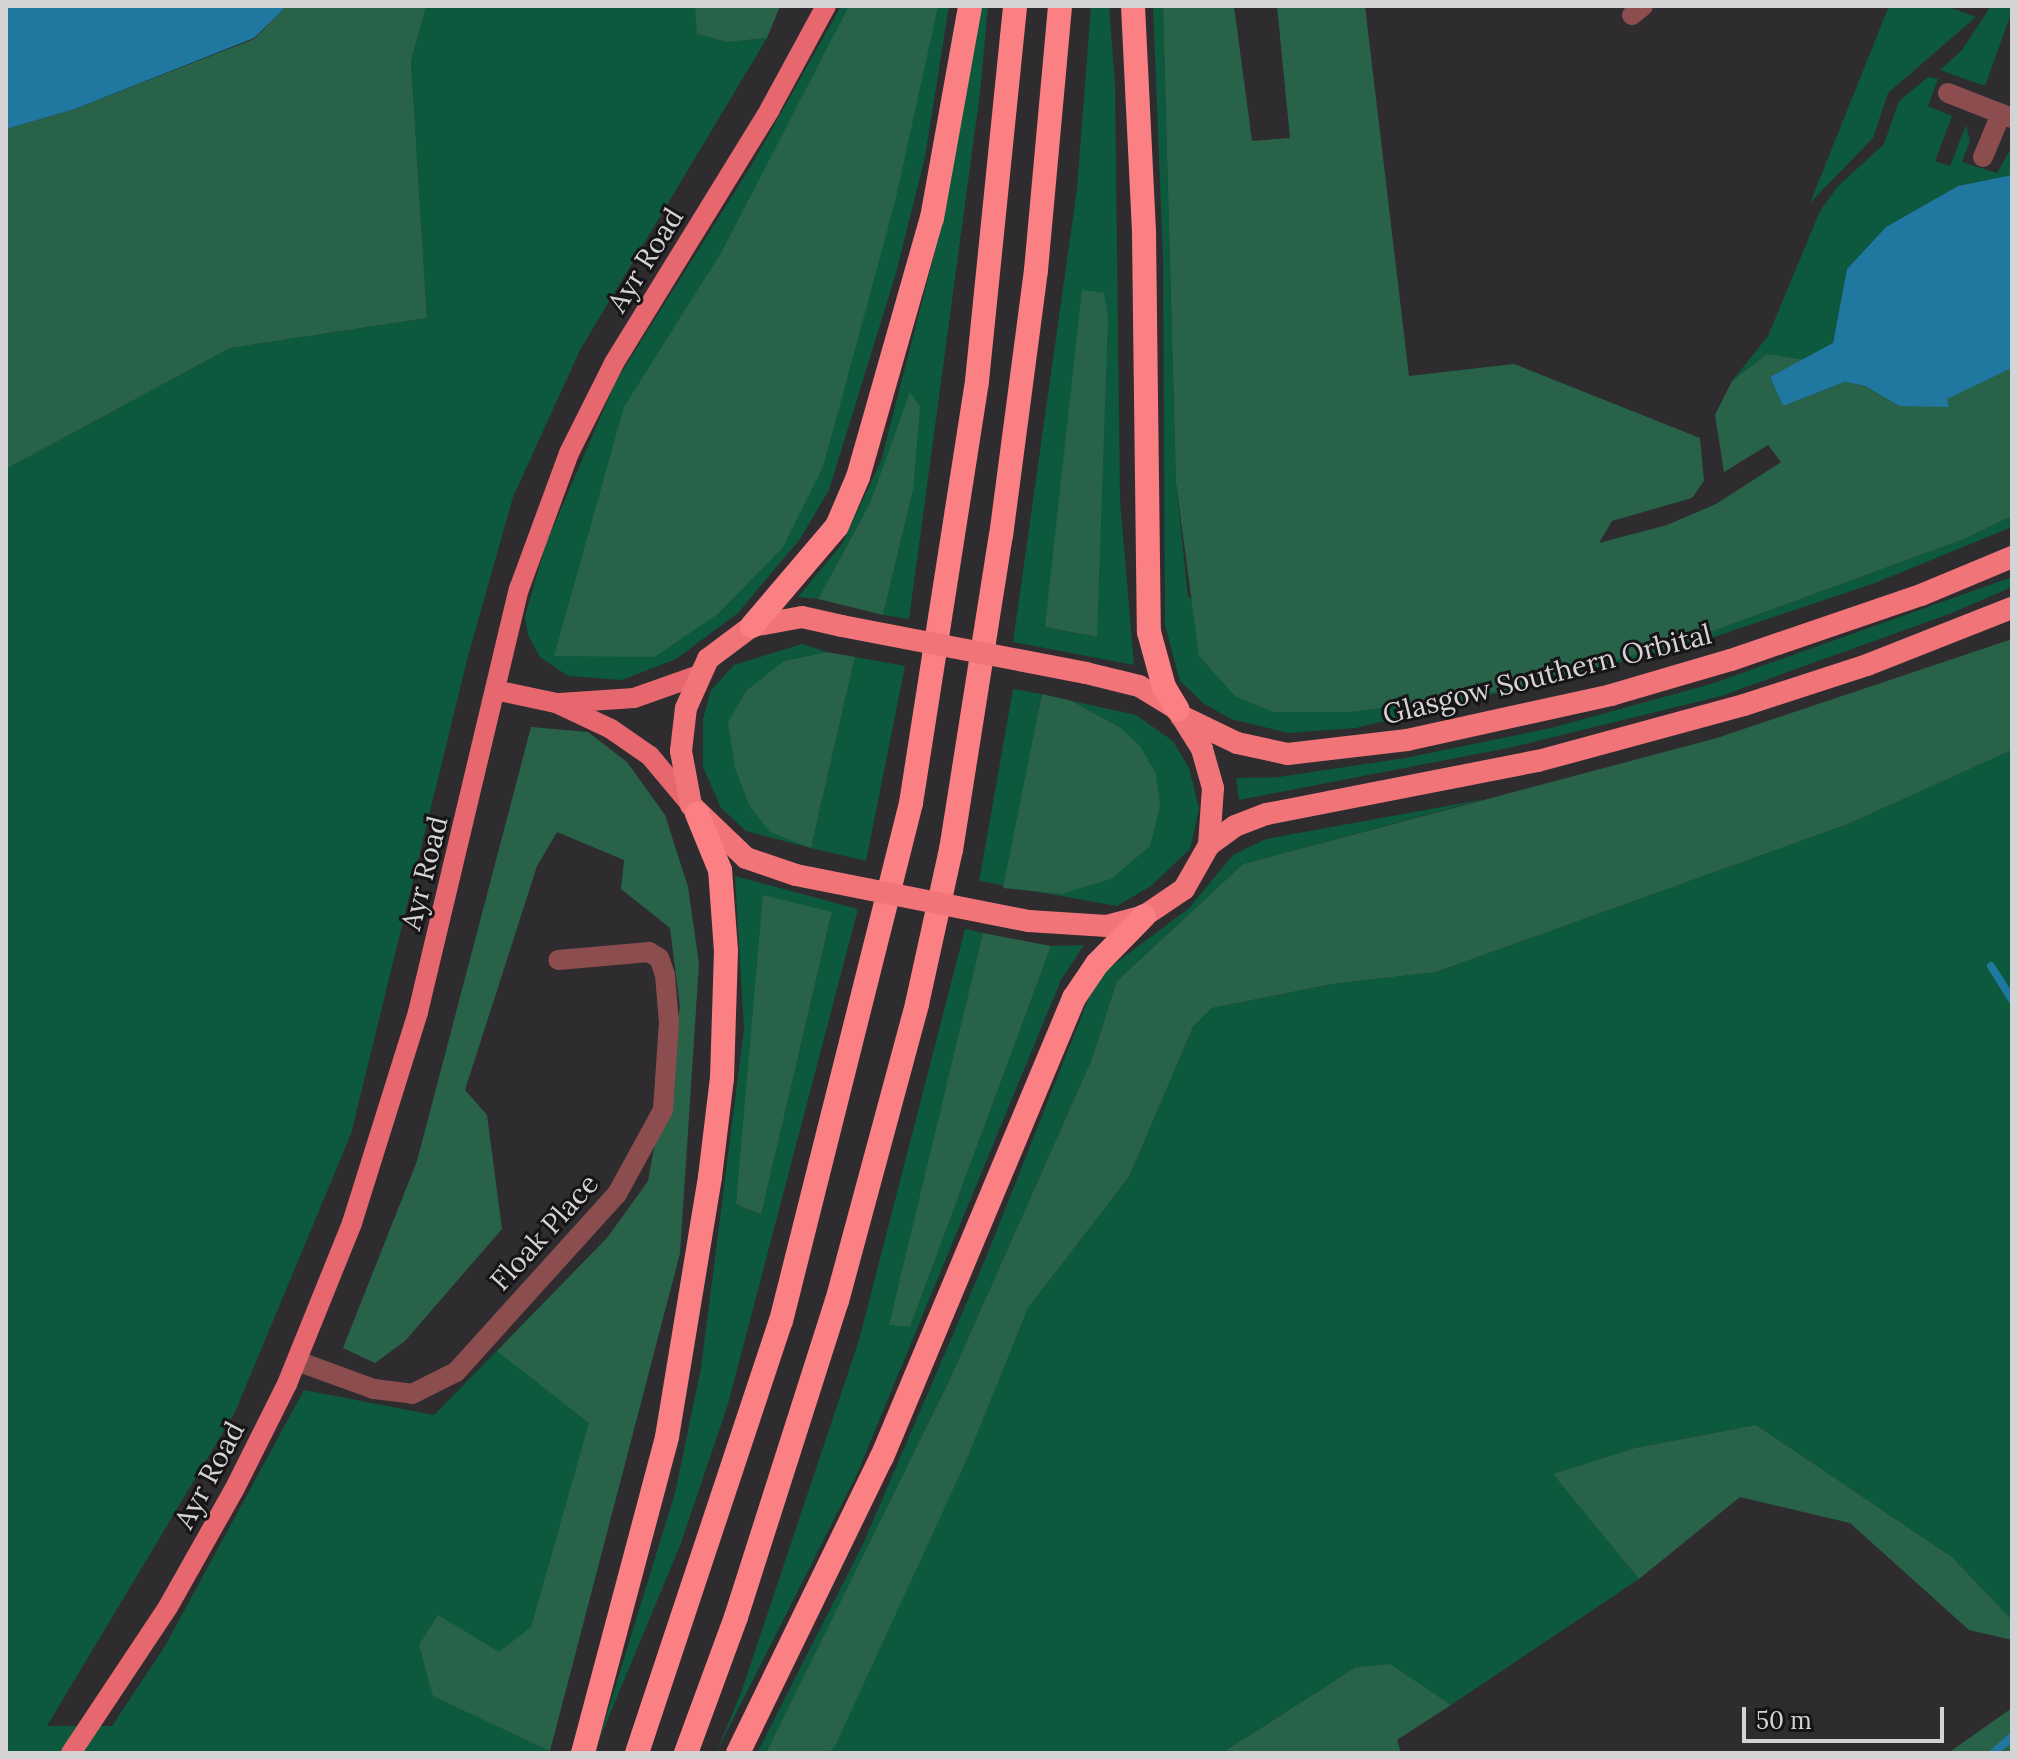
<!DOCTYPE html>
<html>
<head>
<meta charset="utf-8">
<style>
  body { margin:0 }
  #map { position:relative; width:2018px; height:1759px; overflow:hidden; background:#2e2c2f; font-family:Lora,serif }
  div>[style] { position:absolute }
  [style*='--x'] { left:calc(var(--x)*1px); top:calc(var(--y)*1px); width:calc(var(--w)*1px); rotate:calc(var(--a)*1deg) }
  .green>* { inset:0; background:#0c593d; transform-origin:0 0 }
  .forest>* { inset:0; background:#286349 }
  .water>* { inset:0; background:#2078a1 }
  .stream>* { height:8px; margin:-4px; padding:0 4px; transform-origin:4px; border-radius:4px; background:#2078a1 }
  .minor>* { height:20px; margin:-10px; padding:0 10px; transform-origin:10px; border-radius:10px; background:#8c4d4e }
  .primary>* { height:20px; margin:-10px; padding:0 10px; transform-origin:10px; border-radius:10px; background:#e7676e }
  .trunk>* { height:22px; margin:-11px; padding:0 11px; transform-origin:11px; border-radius:11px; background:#f17479 }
  .motorway>* { height:24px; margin:-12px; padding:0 12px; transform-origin:12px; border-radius:12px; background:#fb8084 }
  .trunk-bridge>* { height:22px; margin:-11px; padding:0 11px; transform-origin:11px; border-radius:11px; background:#f17479 }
  span { translate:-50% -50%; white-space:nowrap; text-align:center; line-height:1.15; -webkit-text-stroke:6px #161416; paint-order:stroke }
  .street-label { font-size:28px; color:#d5d3d5 }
  .frame { position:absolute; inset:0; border:8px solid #d5d3d5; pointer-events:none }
  .scale { position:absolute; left:1742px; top:1707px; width:202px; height:36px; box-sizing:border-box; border:4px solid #d5d3d5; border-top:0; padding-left:10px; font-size:24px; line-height:28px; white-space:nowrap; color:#d5d3d5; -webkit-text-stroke:6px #161416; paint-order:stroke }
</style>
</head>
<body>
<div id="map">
  <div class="green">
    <i style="clip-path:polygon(426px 6px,695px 6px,698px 34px,727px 42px,767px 38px,580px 350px,513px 497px,468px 656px,351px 1134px,235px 1412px,47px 1726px,112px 1726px,165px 1646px,304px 1390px,434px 1415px,607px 1238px,680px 1253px,549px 1753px,6px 1753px,6px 469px,230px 348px,427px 318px,411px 61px)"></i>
    <i style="clip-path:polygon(841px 6px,949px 6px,925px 157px,896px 273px,829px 490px,800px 539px,738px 613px,676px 659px,622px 680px,568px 676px,540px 657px,528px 635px,525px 616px,546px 544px,616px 381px,751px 166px)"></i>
    <i style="clip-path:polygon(978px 6px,988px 6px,980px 93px,909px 619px,883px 615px,913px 490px,911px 393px,870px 503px,818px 599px,798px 597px,842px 544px,881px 461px,940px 232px)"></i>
    <i style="clip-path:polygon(evenodd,1091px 6px,1109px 6px,1115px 84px,1120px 500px,1134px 665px,1013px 642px,1077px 189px,1091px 6px,1104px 387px,1100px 470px,1096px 637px,1045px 627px,1104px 387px)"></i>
    <i style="clip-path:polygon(1153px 6px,1163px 6px,1176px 483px,1188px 596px,1352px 712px,1691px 639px,1964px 539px,2012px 516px,2012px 527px,1875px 583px,1690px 645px,1356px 728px,1289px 733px,1231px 719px,1203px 703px,1180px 681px,1165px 625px,1163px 261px)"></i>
    <i style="clip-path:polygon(1889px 6px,1946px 6px,1976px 17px,1888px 93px,1873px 138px,1810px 203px)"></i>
    <i style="clip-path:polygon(1991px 6px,2012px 6px,2012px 11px,1985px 86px,1940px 70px,1962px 50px)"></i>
    <i style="clip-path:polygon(1928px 77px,1938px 79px,1928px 106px,1952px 116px,1935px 161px,1950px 166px,1966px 125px,1970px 141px,1962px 162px,1997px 173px,2012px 146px,2012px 175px,1958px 186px,1886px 227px,1847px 269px,1833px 343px,1806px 360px,1767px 354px,1732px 381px,1768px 336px,1820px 211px,1838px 186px,1884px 144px,1899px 101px)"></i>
    <i style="clip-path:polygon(2012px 577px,2012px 587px,1952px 613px,1721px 696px,1513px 747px,1239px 800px,1236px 778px,1279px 777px,1405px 758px,1551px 728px,1711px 684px)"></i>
    <i style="clip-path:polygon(802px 644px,827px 652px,784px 661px,811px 848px,855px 657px,905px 666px,866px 861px,811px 848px,746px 831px,721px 808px,703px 767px,703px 719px,711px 690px,734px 665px)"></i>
    <i style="left:1013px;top:689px;width:29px;height:195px;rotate:10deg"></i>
    <i style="clip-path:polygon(1072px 701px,1136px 715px,1173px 741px,1189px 768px,1199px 809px,1190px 849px,1151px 886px,1117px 906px,1027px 890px,1061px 894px,1121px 728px)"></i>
    <i style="clip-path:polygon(2012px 750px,2012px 1620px,1952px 1557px,1756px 1425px,1635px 1448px,1554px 1474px,1639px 1579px,1451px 1705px,1390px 1665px,1356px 1667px,1222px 1753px,830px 1753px,967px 1459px,1028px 1308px,1129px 1177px,1193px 1027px,1212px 1008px,1332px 984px,1436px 972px,1848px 824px)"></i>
    <i style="clip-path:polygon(1485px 799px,1243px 864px,1117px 981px,1091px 1061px,950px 1379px,766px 1753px,757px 1753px,863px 1544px,987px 1255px,1097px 977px,1189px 908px,1233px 855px,1266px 839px)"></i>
    <i style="clip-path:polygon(evenodd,735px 876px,858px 909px,728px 1404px,681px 1543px,598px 1743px,675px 1493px,701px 1368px,744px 1029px,735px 876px,832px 913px,761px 1214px,760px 1215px,736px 1204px,743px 1134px,832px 913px)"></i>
    <i style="clip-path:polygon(965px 929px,983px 933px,890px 1325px,910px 1326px,1051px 946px,1084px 945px,1061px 980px,857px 1474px,716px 1753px,741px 1693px,859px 1340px)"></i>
  </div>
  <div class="forest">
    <i style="clip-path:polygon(287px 6px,426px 6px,411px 61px,427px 318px,230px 348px,6px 469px,6px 129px,75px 109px,254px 39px)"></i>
    <i style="clip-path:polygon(695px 6px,780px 6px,767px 38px,727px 42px,697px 34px)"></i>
    <i style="clip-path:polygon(849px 6px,938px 6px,895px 202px,823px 467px,783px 547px,718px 614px,654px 657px,554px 656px,624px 407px,721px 253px)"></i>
    <i style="clip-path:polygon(1163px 6px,1234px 6px,1252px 141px,1290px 138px,1277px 6px,1365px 6px,1409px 376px,1514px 364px,1700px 438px,1704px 481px,1692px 498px,1612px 521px,1599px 543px,1667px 525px,1716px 504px,1781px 462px,1768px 445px,1724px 472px,1715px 415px,1732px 381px,1767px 354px,1806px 360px,1770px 377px,1783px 406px,1845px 382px,1865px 386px,1899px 406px,1949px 406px,1946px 399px,2012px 368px,2012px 516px,1964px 539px,1691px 639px,1512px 689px,1352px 712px,1274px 712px,1236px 697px,1199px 656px,1176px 483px)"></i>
    <i style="clip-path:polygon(1082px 290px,1104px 293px,1108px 318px,1097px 637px,1045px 627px)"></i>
    <i style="clip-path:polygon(910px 392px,920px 407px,913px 490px,883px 615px,818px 599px,870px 503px)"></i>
    <i style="clip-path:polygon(2012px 639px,2012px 750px,1848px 824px,1436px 972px,1332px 984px,1212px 1008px,1193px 1027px,1129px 1177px,1028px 1308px,967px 1459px,836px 1744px,830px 1753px,766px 1753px,950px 1379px,1091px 1061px,1117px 981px,1243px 864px,1717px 738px)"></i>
    <i style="clip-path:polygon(827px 652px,855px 657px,811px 848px,770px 832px,749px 805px,735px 768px,728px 722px,746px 691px,784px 661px)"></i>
    <i style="clip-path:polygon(1042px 694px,1072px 701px,1121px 728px,1140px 746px,1156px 774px,1160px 806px,1150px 846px,1111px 879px,1061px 894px,1003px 888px)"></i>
    <i style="clip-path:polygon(531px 727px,588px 732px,627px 762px,665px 815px,688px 887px,699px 964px,680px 1253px,550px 1751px,433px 1696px,419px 1645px,438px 1615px,499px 1652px,531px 1627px,589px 1423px,497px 1351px,607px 1238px,648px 1181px,680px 1007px,670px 928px,621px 889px,624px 860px,557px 832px,537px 866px,465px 1090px,487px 1115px,502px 1229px,405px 1341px,375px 1363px,343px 1348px,417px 1161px)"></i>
    <i style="clip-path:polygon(763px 895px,832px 912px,761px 1215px,736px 1204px)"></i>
    <i style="clip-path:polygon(983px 933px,1051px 946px,910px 1327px,889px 1325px)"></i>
    <i style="clip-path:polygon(1756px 1425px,1952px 1557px,2012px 1620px,2012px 1640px,1969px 1630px,1850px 1523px,1740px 1497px,1639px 1579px,1553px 1474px,1635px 1448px)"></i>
    <i style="clip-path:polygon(1390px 1664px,1451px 1705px,1397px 1740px,1401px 1753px,1222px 1753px,1356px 1667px)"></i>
    <i style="clip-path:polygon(2012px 1708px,2012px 1753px,1948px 1753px)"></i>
  </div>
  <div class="water">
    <i style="clip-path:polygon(6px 6px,287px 6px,254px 38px,75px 109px,6px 129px)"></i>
    <i style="clip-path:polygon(2012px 175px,2012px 368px,1947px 399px,1949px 407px,1899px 406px,1865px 386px,1845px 382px,1783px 406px,1770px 377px,1833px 343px,1847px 269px,1886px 227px,1958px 186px)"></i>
  </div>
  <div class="stream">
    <i style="--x:1991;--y:966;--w:40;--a:58"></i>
    <i style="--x:1993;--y:1753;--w:25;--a:-40"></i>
  </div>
  <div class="minor">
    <i style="--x:1632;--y:15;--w:14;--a:-39"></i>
    <i style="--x:1948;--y:93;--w:69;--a:21.3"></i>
    <i style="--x:1983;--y:157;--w:47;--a:-67.3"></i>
    <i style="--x:297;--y:1361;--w:82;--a:20"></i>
    <i style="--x:374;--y:1389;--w:38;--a:7"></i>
    <i style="--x:412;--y:1394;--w:49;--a:-26.6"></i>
    <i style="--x:456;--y:1372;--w:240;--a:-47.9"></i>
    <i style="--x:617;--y:1194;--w:96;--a:-61.3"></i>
    <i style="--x:663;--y:1110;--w:87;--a:-86.1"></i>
    <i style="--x:669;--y:1023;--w:48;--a:-94.8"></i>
    <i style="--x:665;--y:975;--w:18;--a:-109"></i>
    <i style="--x:659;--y:958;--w:12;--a:-149"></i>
    <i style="--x:649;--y:952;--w:91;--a:175"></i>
  </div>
  <div class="primary">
    <i style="--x:495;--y:690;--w:62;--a:12"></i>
    <i style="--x:556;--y:703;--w:61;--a:25.3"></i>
    <i style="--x:611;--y:729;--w:47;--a:34.7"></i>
    <i style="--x:650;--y:756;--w:64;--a:50.1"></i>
    <i style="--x:560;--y:703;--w:74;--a:-3.9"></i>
    <i style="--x:634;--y:698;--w:69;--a:-19.5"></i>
    <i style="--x:71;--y:1753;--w:175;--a:-56.4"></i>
    <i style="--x:168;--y:1607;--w:134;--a:-60.6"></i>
    <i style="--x:234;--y:1490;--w:119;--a:-63.4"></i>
    <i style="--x:287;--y:1384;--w:174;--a:-68"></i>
    <i style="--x:352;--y:1223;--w:221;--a:-72.6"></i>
    <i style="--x:418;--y:1012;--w:435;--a:-76.6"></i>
    <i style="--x:519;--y:589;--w:145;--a:-69.8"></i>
    <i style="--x:569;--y:453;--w:101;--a:-63.4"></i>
    <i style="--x:614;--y:363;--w:298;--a:-58.4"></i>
    <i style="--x:770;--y:109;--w:117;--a:-61.5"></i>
  </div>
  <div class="trunk">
    <i style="--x:1181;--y:716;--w:62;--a:25.7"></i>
    <i style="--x:1237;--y:743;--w:52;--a:12.2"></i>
    <i style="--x:1288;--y:754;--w:120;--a:-6.7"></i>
    <i style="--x:1407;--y:740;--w:209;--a:-12.4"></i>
    <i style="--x:1611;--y:695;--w:125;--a:-16.3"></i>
    <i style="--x:1731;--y:660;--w:201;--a:-18.9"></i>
    <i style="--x:1921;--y:595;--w:99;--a:-22.7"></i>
    <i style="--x:1209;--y:845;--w:32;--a:-36"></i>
    <i style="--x:1235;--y:826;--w:34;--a:-21"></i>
    <i style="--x:1267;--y:814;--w:276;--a:-11.1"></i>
    <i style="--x:1538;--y:761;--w:213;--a:-15.2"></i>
    <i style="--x:1744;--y:705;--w:129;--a:-18"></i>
    <i style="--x:1867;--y:665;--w:156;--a:-21.5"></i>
    <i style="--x:796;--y:875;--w:53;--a:-161.2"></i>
    <i style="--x:746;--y:858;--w:76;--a:-136.1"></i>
    <i style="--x:691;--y:805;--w:55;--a:-100.5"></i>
    <i style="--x:681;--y:751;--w:43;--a:-83.4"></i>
    <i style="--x:686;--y:708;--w:54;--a:-65.8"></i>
    <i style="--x:708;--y:659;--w:55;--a:-36.9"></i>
    <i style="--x:752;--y:626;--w:51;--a:-10.2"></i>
    <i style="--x:802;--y:617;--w:41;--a:12.7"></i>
    <i style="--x:1029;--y:921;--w:78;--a:3.7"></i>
    <i style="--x:1107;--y:926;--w:38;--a:-15"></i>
    <i style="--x:1144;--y:916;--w:48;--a:-34"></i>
    <i style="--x:1184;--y:889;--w:51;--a:-60.4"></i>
    <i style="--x:1209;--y:845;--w:57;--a:-86"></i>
    <i style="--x:1213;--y:788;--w:41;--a:-105.8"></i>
    <i style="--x:1202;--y:749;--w:47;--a:-122"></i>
    <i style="--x:1177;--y:709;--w:44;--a:-148.8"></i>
    <i style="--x:1139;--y:686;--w:55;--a:-166.2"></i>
  </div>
  <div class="motorway">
    <i style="--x:1133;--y:6;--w:228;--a:87.2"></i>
    <i style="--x:1144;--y:234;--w:398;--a:89.3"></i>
    <i style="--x:1149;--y:632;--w:57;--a:74.7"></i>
    <i style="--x:1164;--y:687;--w:26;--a:59"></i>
    <i style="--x:752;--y:626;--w:131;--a:-49.6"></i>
    <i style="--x:837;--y:526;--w:53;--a:-66.8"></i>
    <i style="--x:858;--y:477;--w:269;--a:-74.1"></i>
    <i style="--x:932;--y:218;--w:215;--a:-79.8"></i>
    <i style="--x:583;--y:1753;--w:327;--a:-75.1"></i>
    <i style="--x:667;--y:1437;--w:264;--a:-80.6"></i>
    <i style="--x:710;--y:1177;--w:100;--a:-83.1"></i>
    <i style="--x:722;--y:1078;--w:127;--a:-88.2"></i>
    <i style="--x:726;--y:951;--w:81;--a:-94.2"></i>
    <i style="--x:720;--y:870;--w:61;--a:-112.3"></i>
    <i style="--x:637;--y:1753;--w:455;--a:-71.6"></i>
    <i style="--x:781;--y:1321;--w:534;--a:-75.91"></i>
    <i style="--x:911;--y:803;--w:427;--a:-81.1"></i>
    <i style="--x:977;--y:381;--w:377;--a:-84.2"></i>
    <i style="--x:686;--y:1753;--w:145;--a:-69.8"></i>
    <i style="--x:736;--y:1617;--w:332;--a:-72.3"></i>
    <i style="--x:837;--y:1301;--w:308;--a:-74.9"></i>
    <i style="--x:917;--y:1004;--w:158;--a:-77.6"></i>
    <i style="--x:951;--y:850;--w:318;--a:-81"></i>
    <i style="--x:1001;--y:536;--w:268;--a:-82.5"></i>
    <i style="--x:1036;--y:270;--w:265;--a:-84.8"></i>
    <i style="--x:738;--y:1753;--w:329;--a:-64.1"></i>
    <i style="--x:882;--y:1457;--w:498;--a:-67.3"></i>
    <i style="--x:1074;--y:998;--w:41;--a:-55.9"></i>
    <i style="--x:1097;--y:964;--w:67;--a:-45.6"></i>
  </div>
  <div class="trunk-bridge">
    <i style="--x:842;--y:626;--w:248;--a:10.9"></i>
    <i style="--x:796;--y:875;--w:237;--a:11.2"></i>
  </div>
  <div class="street-label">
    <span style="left:645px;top:260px;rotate:-58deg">Ayr Road</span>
    <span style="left:1547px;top:674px;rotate:-14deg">Glasgow Southern Orbital</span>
    <span style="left:424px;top:873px;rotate:-76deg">Ayr Road</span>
    <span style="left:544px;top:1232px;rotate:-48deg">Floak Place</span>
    <span style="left:209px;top:1475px;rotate:-62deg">Ayr Road</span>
  </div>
  <div class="frame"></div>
  <div class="scale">50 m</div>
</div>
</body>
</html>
